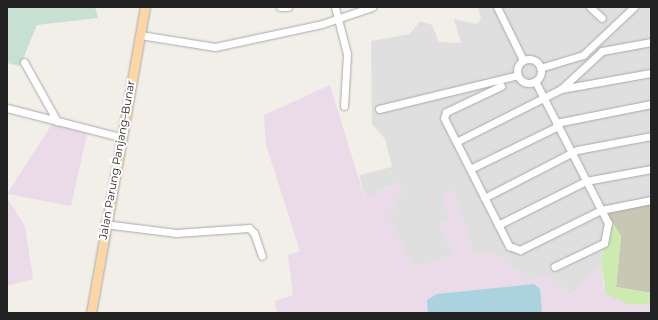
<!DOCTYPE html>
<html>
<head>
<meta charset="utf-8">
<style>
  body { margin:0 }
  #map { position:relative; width:658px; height:320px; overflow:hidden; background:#f2efe9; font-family:Montserrat,sans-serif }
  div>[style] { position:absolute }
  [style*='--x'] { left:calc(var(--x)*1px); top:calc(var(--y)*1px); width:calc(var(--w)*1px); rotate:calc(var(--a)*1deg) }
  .residential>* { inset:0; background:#e0dfdf }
  .industrial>* { inset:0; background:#ebdbe8 }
  .construction>* { inset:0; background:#c7c7b4 }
  .grass>* { inset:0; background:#cdebb0 }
  .wetland>* { inset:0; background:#c6e0d4 }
  .water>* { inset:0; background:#aad3df }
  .roads { filter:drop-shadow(0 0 1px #a9a9a9) drop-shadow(0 0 1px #a9a9a9) }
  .minor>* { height:7px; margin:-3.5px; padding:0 3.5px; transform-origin:3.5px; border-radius:3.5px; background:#fff }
  .minor>.ring { margin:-3.5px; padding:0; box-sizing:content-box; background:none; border:7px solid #fff; border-radius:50% }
  .major>* { height:9px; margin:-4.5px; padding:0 4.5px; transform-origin:4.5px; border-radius:4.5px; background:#fcd6a4 }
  span { translate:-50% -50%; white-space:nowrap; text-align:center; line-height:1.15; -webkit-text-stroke:4px #fff; paint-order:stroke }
  .street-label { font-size:11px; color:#222 }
  .frame { position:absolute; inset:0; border:8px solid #222; pointer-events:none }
</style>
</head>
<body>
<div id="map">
  <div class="residential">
    <i style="clip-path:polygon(478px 7px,651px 7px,651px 205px,623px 202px,606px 212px,601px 265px,570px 296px,548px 276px,536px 284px,496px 255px,474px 252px,449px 221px,440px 224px,454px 255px,413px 269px,387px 215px,398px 183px,365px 199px,359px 175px,392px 167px,385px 139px,372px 124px,371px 41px,410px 34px,420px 21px,432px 25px,439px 42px,461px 43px,454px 19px,477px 24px,481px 19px)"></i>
  </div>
  <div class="industrial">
    <i style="clip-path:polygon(330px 85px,365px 199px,399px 183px,403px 194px,392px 200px,396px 209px,387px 215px,413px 269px,454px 255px,439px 224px,449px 221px,442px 193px,453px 190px,474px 252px,496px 255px,536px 284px,537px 275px,548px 276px,570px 296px,601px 265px,604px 287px,630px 305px,651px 304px,651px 313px,277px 313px,275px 301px,293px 295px,288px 255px,300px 251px,266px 145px,264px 115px)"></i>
    <i style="clip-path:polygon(54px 121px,88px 130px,71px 206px,7px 194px)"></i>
    <i style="clip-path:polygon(7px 198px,25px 226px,33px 279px,7px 286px)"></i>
  </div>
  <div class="construction">
    <i style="clip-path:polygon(623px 202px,651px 205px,651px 293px,616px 287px,621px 236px,606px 212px)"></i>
  </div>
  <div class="grass">
    <i style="clip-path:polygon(606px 212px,621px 236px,616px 287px,651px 293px,651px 304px,630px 305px,606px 294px,601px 265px)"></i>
  </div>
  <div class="wetland">
    <i style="clip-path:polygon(7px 7px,95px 7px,98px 18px,37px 25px,20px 66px,7px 63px)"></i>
  </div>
  <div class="water">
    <i style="clip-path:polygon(534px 284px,540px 289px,542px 313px,428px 313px,427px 300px,437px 294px)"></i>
  </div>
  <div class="roads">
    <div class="minor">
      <i style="--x:280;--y:7;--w:8;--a:0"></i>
      <i style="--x:335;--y:7;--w:49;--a:75.7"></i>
      <i style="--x:347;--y:54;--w:52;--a:93.3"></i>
      <i style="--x:497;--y:7;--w:59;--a:63.9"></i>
      <i style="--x:590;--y:7;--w:16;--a:43"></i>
      <i style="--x:140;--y:35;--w:76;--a:9.1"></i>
      <i style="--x:215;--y:47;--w:109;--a:-12.1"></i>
      <i style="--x:322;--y:24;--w:53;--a:-18.8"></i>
      <i class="ring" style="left:517px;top:59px;width:17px;height:17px"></i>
      <i style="--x:24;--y:62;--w:68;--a:60.8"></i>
      <i style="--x:540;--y:68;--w:45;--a:-16.8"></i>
      <i style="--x:583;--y:55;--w:70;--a:-43.3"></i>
      <i style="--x:535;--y:81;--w:160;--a:62.8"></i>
      <i style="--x:608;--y:223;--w:20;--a:101"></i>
      <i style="--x:604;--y:243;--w:55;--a:154.4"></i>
      <i style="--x:501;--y:86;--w:61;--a:154.7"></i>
      <i style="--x:446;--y:112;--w:6;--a:108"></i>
      <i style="--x:444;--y:118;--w:144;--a:63.1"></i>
      <i style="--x:509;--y:246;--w:12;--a:20"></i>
      <i style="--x:520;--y:250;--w:90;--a:-26.3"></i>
      <i style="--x:601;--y:210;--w:51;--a:-11.3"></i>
      <i style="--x:561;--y:89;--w:56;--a:-42.8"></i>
      <i style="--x:602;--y:51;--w:50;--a:-10.4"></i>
      <i style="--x:7;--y:108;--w:117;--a:14.4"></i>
      <i style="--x:379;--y:109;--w:143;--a:-13.7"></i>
      <i style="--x:556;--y:123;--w:97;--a:-11.3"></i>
      <i style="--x:456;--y:142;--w:118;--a:-26.8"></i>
      <i style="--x:561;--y:89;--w:91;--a:-10.1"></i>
      <i style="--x:470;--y:169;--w:98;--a:-26"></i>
      <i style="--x:484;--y:198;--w:105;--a:-27.3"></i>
      <i style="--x:577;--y:150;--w:75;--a:-10.7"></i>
      <i style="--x:104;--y:224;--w:73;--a:7.1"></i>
      <i style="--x:176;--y:233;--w:73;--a:-3.9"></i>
      <i style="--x:249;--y:228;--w:7;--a:45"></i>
      <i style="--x:254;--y:233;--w:24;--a:71"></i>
      <i style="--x:498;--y:225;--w:98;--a:-26.6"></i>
      <i style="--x:586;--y:181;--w:66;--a:-10.5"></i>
    </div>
    <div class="major">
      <i style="--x:91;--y:313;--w:311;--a:-80"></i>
    </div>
  </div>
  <div class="street-label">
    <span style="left:117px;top:160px;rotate:-80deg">Jalan Parung Panjang–Bunar</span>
  </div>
  <div class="frame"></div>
</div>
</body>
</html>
